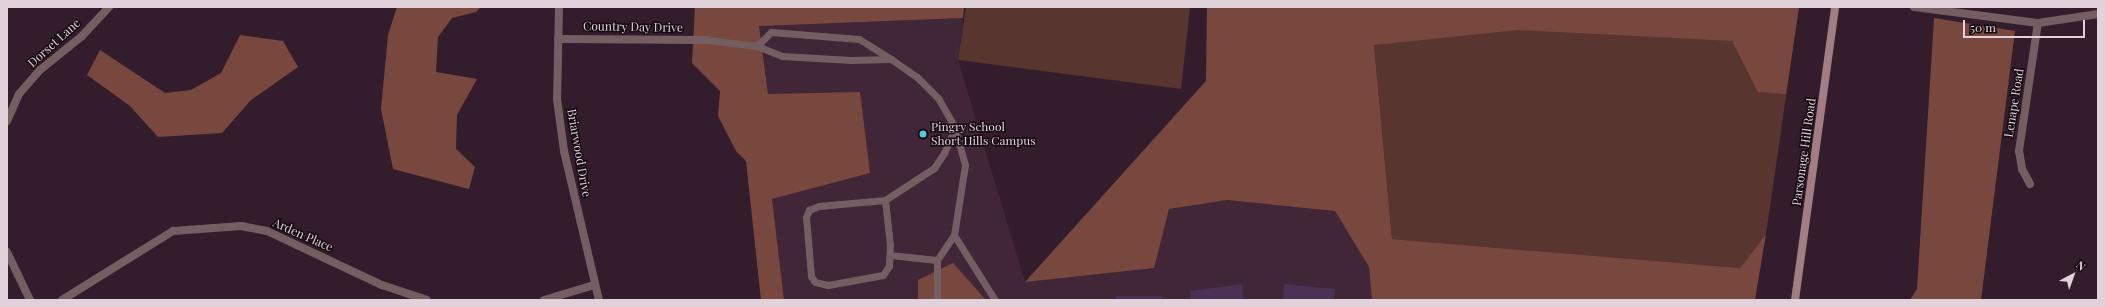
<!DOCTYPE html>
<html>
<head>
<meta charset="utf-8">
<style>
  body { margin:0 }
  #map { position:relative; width:2105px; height:307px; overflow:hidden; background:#331d2c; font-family:"Playfair Display",serif }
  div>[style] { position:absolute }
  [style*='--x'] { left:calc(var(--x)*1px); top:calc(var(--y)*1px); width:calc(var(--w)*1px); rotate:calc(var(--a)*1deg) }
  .built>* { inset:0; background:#412638 }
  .green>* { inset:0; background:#58352e }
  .forest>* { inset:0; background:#78483e }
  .building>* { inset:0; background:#4a3155; transform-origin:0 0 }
  .lane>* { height:7px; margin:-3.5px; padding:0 3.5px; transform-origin:3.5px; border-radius:3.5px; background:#755e62 }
  .street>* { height:8px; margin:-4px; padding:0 4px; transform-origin:4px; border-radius:4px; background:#755e62 }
  .secondary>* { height:8px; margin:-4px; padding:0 4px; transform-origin:4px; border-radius:4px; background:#a27e84 }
  .dots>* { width:11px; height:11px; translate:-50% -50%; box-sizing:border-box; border:2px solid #150b11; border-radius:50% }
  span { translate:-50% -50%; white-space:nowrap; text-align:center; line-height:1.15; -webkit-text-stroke:3px #150b11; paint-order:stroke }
  .street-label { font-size:12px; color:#e0d1da }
  .poi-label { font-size:12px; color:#e0d1da }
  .left { translate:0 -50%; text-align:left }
  .frame { position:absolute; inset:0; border:8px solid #e0d1da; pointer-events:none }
  .north { position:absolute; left:2053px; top:255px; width:40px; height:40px; -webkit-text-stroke:3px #150b11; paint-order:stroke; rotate:41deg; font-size:11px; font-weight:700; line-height:16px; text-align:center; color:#e0d1da }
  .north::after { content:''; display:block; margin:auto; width:14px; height:18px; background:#e0d1da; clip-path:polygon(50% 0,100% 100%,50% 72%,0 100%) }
  .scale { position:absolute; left:1963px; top:20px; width:122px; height:18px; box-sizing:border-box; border:2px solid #e0d1da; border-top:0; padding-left:5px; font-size:12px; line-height:14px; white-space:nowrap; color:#e0d1da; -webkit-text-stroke:3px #150b11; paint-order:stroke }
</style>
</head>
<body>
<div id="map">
  <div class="built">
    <i style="clip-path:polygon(963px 18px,958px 60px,1025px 282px,1169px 209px,1227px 200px,1335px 211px,1369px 267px,1372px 300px,784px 300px,772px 199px,869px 173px,768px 94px,759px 26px)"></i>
  </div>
  <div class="green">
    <i style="clip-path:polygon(966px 7px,1190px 7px,1181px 89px,958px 60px)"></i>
    <i style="clip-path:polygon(1316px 7px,1799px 7px,1766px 234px,1740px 268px,1392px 239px,1374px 45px)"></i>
  </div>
  <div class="forest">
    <i style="clip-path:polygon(397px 7px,481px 7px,476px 12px,452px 18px,438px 37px,436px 72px,477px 79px,457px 115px,456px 149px,475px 167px,469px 189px,393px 169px,381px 109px,388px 35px)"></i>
    <i style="clip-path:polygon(695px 7px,964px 7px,963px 18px,759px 26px,768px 94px,860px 92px,870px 173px,772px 199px,784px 300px,761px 300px,746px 161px,736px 151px,718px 116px,720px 91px,692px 63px)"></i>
    <i style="clip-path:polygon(1207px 7px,1799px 7px,1786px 94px,1758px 92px,1732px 41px,1518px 30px,1374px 45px,1392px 239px,1740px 268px,1766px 234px,1755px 300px,1372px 300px,1369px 267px,1335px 211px,1227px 200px,1169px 209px,1154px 268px,1025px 282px,1206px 81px)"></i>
    <i style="clip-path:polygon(1934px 18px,2015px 31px,1981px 300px,1910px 300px,1917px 289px)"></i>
    <i style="clip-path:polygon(240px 35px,283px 41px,298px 67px,251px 100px,222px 133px,158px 137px,130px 106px,87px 75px,100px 50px,165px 93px,191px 90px,221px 73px)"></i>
    <i style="clip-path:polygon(953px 263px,986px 300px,918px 300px,918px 280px)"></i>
  </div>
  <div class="building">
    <i style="clip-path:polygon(1242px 284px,1243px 300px,1191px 300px,1190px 291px)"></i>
    <i style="clip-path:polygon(1284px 284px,1335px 289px,1334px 300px,1283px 300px)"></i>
    <i style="left:1116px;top:296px;width:46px;height:4px"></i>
  </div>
  <div class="lane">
    <i style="--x:707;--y:40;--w:50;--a:6.8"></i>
    <i style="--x:757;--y:46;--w:27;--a:22"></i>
    <i style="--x:782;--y:56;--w:69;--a:3.3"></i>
    <i style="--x:851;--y:60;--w:40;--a:-1.4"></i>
    <i style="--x:891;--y:59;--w:38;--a:-148"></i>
    <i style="--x:859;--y:39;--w:88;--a:-175.5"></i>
    <i style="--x:771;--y:32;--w:20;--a:135"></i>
    <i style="--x:891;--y:59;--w:32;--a:35"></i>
    <i style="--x:917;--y:77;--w:30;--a:45"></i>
    <i style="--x:938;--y:98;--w:34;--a:60"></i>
    <i style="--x:955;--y:128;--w:38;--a:75"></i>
    <i style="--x:965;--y:165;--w:71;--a:98.9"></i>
    <i style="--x:954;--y:235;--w:30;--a:124"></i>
    <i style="--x:937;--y:260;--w:40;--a:90"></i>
    <i style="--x:885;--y:200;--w:45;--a:83.7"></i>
    <i style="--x:890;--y:245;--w:21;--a:93"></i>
    <i style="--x:889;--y:266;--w:11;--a:124"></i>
    <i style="--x:883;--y:275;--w:56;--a:169.7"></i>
    <i style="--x:828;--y:285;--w:13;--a:-167"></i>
    <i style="--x:815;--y:282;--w:7;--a:-124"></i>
    <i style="--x:811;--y:276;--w:59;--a:-94.8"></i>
    <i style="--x:806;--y:217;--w:8;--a:-67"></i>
    <i style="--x:809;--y:210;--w:11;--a:-22"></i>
    <i style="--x:819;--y:206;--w:66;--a:-5.2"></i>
    <i style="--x:885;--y:200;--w:59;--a:-33.1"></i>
    <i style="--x:934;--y:168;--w:18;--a:-56"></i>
    <i style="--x:944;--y:153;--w:27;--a:-66"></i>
    <i style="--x:954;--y:235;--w:77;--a:57.8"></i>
    <i style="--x:890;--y:255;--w:47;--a:6.1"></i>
  </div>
  <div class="street">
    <i style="--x:559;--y:7;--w:92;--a:91.2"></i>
    <i style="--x:557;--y:99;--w:52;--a:82.3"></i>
    <i style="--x:564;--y:151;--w:153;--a:76.8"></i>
    <i style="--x:1914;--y:7;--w:125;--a:7.4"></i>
    <i style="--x:2038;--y:23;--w:61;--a:-8.5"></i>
    <i style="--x:558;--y:39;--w:149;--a:0.4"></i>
    <i style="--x:7;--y:121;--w:30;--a:-66"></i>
    <i style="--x:19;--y:94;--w:32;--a:-49"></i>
    <i style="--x:40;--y:70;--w:54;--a:-39"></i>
    <i style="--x:82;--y:36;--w:40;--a:-47"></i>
    <i style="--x:2030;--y:184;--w:17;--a:-118"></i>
    <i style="--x:2022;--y:169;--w:18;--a:-99"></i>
    <i style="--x:2019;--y:151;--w:129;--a:-81.6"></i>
    <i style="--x:7;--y:252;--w:53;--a:64.4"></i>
    <i style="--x:62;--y:300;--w:131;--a:-31.9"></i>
    <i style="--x:173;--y:231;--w:68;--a:-4.2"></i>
    <i style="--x:241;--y:226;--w:26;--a:11"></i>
    <i style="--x:267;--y:231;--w:127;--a:25.2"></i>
    <i style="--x:382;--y:285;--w:47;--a:18.4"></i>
    <i style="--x:544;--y:300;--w:52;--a:-16.7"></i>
  </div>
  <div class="secondary">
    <i style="--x:1795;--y:300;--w:296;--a:-82.2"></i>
  </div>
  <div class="dots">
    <i style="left:923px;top:134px;background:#54cade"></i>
  </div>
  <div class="street-label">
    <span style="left:633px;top:27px;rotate:1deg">Country Day Drive</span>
    <span style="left:54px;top:43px;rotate:-42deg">Dorset Lane</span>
    <span style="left:2014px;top:103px;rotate:-81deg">Lenape Road</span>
    <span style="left:1804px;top:152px;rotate:-82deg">Parsonage Hill Road</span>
    <span style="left:579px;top:153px;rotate:80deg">Briarwood Drive</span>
    <span style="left:303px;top:235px;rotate:24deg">Arden Place</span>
  </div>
  <div class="poi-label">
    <span class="left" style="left:931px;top:134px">Pingry School<br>Short Hills Campus</span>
  </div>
  <div class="frame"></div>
  <div class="north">N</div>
  <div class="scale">50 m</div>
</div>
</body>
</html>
